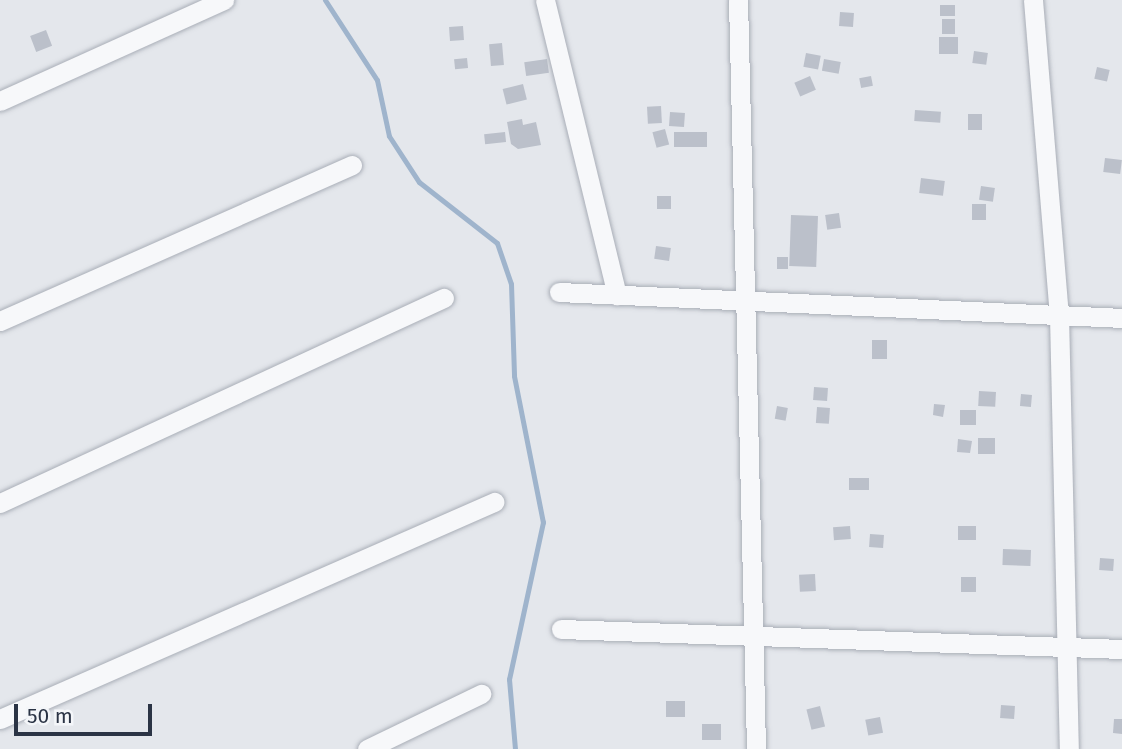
<!DOCTYPE html>
<html>
<head>
<meta charset="utf-8">
<style>
  body { margin:0 }
  #map { position:relative; width:1122px; height:749px; overflow:hidden; background:#e4e7ec; font-family:"Fira Sans",sans-serif }
  div>[style] { position:absolute }
  [style*='--x'] { left:calc(var(--x)*1px); top:calc(var(--y)*1px); width:calc(var(--w)*1px); rotate:calc(var(--a)*1deg) }
  .stream>* { height:5px; margin:-2.5px; padding:0 2.5px; transform-origin:2.5px; border-radius:2.5px; background:#9fb4cc }
  .building>* { inset:0; background:#bbc0ca; transform-origin:0 0 }
  .roads { filter:drop-shadow(0 0 2px #a9aeb7) drop-shadow(0 0 2px #a9aeb7) }
  .minor>* { height:19px; margin:-9.5px; padding:0 9.5px; transform-origin:9.5px; border-radius:9.5px; background:#f7f8fa }
  span { translate:-50% -50%; white-space:nowrap; text-align:center; line-height:1.15; -webkit-text-stroke:5px #f4f6f9; paint-order:stroke }
  .scale { position:absolute; left:14px; top:704px; width:138px; height:32px; box-sizing:border-box; border:4px solid #2b3445; border-top:0; padding-left:9px; font-size:21px; line-height:24px; white-space:nowrap; color:#2b3445; -webkit-text-stroke:5px #f4f6f9; paint-order:stroke }
</style>
</head>
<body>
<div id="map">
  <div class="stream">
    <i style="--x:325;--y:0;--w:95;--a:57"></i>
    <i style="--x:377;--y:80;--w:57;--a:77.9"></i>
    <i style="--x:389;--y:136;--w:55;--a:56.9"></i>
    <i style="--x:419;--y:182;--w:99;--a:38"></i>
    <i style="--x:497;--y:243;--w:43;--a:71.1"></i>
    <i style="--x:511;--y:284;--w:92;--a:88.1"></i>
    <i style="--x:514;--y:376;--w:149;--a:78.8"></i>
    <i style="--x:543;--y:522;--w:161;--a:102.2"></i>
    <i style="--x:509;--y:679;--w:70;--a:85.1"></i>
  </div>
  <div class="building">
    <i style="left:940px;top:5px;width:15px;height:11px"></i>
    <i style="left:840px;top:12px;width:14px;height:14px;rotate:4deg"></i>
    <i style="left:942px;top:19px;width:13px;height:15px"></i>
    <i style="left:463px;top:26px;width:14px;height:14px;rotate:86deg"></i>
    <i style="left:46px;top:30px;width:17px;height:17px;rotate:69deg"></i>
    <i style="left:958px;top:37px;width:17px;height:19px;rotate:90deg"></i>
    <i style="left:502px;top:43px;width:22px;height:13px;rotate:85deg"></i>
    <i style="left:974px;top:51px;width:14px;height:12px;rotate:8deg"></i>
    <i style="left:806px;top:53px;width:15px;height:14px;rotate:11deg"></i>
    <i style="left:467px;top:58px;width:10px;height:13px;rotate:84deg"></i>
    <i style="left:547px;top:59px;width:14px;height:23px;rotate:82deg"></i>
    <i style="left:824px;top:59px;width:17px;height:12px;rotate:10deg"></i>
    <i style="left:1097px;top:67px;width:13px;height:12px;rotate:13deg"></i>
    <i style="left:810px;top:76px;width:15px;height:17px;rotate:67deg"></i>
    <i style="left:871px;top:76px;width:10px;height:12px;rotate:79deg"></i>
    <i style="left:523px;top:84px;width:16px;height:21px;rotate:76deg"></i>
    <i style="left:661px;top:106px;width:17px;height:14px;rotate:87deg"></i>
    <i style="left:915px;top:110px;width:26px;height:11px;rotate:4deg"></i>
    <i style="left:670px;top:112px;width:15px;height:14px;rotate:4deg"></i>
    <i style="left:968px;top:114px;width:14px;height:16px"></i>
    <i style="clip-path:polygon(522px 119px,523px 125px,536px 122px,541px 145px,518px 149px,511px 144px,507px 122px)"></i>
    <i style="left:665px;top:129px;width:16px;height:13px;rotate:75deg"></i>
    <i style="left:505px;top:132px;width:10px;height:21px;rotate:84deg"></i>
    <i style="left:674px;top:132px;width:33px;height:15px"></i>
    <i style="left:1105px;top:158px;width:17px;height:14px;rotate:7deg"></i>
    <i style="left:921px;top:178px;width:24px;height:15px;rotate:7deg"></i>
    <i style="left:981px;top:186px;width:14px;height:14px;rotate:8deg"></i>
    <i style="left:657px;top:196px;width:14px;height:13px"></i>
    <i style="left:972px;top:204px;width:14px;height:16px"></i>
    <i style="left:839px;top:213px;width:15px;height:14px;rotate:82deg"></i>
    <i style="left:791px;top:215px;width:27px;height:51px;rotate:2deg"></i>
    <i style="left:656px;top:246px;width:15px;height:13px;rotate:8deg"></i>
    <i style="left:777px;top:257px;width:11px;height:12px"></i>
    <i style="left:872px;top:340px;width:15px;height:19px"></i>
    <i style="left:814px;top:387px;width:14px;height:13px;rotate:4deg"></i>
    <i style="left:979px;top:391px;width:17px;height:15px;rotate:3deg"></i>
    <i style="left:1021px;top:394px;width:11px;height:12px;rotate:5deg"></i>
    <i style="clip-path:polygon(934px 404px,945px 405px,943px 417px,933px 415px)"></i>
    <i style="left:777px;top:406px;width:11px;height:13px;rotate:10deg"></i>
    <i style="left:817px;top:407px;width:13px;height:16px;rotate:4deg"></i>
    <i style="left:960px;top:410px;width:16px;height:15px"></i>
    <i style="left:978px;top:438px;width:17px;height:16px"></i>
    <i style="clip-path:polygon(958px 439px,972px 441px,970px 453px,957px 452px)"></i>
    <i style="left:849px;top:478px;width:20px;height:12px"></i>
    <i style="left:850px;top:526px;width:13px;height:17px;rotate:86deg"></i>
    <i style="left:958px;top:526px;width:18px;height:14px"></i>
    <i style="left:870px;top:534px;width:14px;height:13px;rotate:4deg"></i>
    <i style="left:1003px;top:549px;width:28px;height:16px;rotate:2deg"></i>
    <i style="left:1100px;top:558px;width:14px;height:12px;rotate:4deg"></i>
    <i style="left:815px;top:574px;width:17px;height:16px;rotate:87deg"></i>
    <i style="left:961px;top:577px;width:15px;height:15px"></i>
    <i style="left:685px;top:701px;width:16px;height:19px;rotate:90deg"></i>
    <i style="left:1001px;top:705px;width:14px;height:13px;rotate:4deg"></i>
    <i style="left:820px;top:706px;width:21px;height:14px;rotate:76deg"></i>
    <i style="left:880px;top:717px;width:16px;height:15px;rotate:79deg"></i>
    <i style="clip-path:polygon(1114px 719px,1122px 719px,1122px 734px,1113px 733px)"></i>
    <i style="left:702px;top:724px;width:19px;height:16px"></i>
  </div>
  <div class="roads">
    <div class="minor">
      <i style="--x:545;--y:0;--w:304;--a:76.3"></i>
      <i style="--x:738;--y:0;--w:749;--a:88.62"></i>
      <i style="--x:1033;--y:0;--w:316;--a:85.3"></i>
      <i style="--x:1059;--y:315;--w:434;--a:88.7"></i>
      <i style="--x:0;--y:101;--w:246;--a:-24.3"></i>
      <i style="--x:559;--y:292;--w:564;--a:2.64"></i>
      <i style="--x:0;--y:321;--w:385;--a:-23.9"></i>
      <i style="--x:0;--y:503;--w:489;--a:-24.8"></i>
      <i style="--x:561;--y:629;--w:561;--a:2.04"></i>
      <i style="--x:0;--y:719;--w:540;--a:-23.71"></i>
      <i style="--x:367;--y:749;--w:127;--a:-25.8"></i>
    </div>
  </div>
  <div class="scale">50 m</div>
</div>
</body>
</html>
